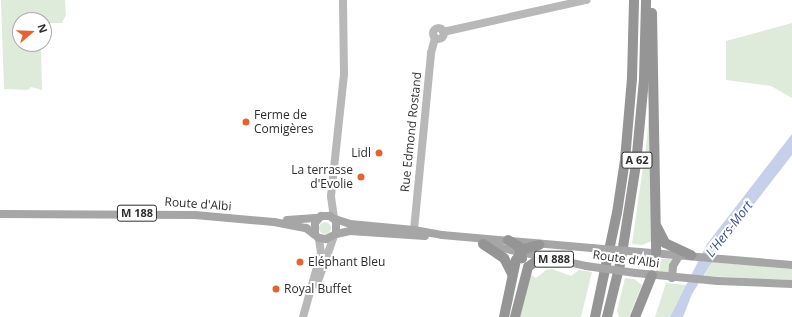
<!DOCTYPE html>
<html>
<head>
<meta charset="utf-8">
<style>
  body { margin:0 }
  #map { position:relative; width:792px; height:317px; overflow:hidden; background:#fff; font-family:"Open Sans",sans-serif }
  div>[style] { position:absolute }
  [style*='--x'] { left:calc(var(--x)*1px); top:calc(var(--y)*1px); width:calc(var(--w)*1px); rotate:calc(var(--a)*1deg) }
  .green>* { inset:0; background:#deebdb }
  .round { border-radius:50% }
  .water>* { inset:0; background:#c7d0eb }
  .secondary>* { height:8px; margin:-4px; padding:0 4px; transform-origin:4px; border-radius:4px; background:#b8b8b8 }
  .secondary>.ring { margin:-4px; padding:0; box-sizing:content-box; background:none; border:8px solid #b8b8b8; border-radius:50% }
  .primary>* { height:8px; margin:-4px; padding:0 4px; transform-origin:4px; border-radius:4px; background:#a6a6a6 }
  .highway>* { height:10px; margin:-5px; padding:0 5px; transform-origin:5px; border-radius:5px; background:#959595 }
  .primary-bridge>* { height:8px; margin:-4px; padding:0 4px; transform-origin:4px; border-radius:4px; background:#a6a6a6 }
  .dots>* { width:11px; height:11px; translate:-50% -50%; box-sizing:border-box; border:2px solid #fff; border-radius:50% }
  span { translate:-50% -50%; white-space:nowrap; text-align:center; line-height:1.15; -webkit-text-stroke:4px #fff; paint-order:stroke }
  .shield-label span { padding:1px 3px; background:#fff; border:1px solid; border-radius:3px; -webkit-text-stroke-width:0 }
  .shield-label { font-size:11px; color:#2e2e2e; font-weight:700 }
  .poi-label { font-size:12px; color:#2e2e2e }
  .left { translate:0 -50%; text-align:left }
  .right { translate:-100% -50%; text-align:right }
  .street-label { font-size:12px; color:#2e2e2e }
  .water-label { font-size:13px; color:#3b5190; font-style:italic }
  .north { position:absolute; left:12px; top:12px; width:40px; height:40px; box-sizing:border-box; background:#fff; border:1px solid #ababab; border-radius:50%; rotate:71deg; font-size:11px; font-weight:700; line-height:16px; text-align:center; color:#2e2e2e }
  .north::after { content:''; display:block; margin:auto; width:14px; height:18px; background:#e6622f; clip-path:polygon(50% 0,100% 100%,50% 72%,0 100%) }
</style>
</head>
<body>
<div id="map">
  <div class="green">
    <i style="clip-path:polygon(1px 0,65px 0,66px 15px,62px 23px,49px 23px,49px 28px,44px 28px,44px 20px,20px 20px,20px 44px,41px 44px,42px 90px,31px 87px,28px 90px,4px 89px)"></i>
    <i style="clip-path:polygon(792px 23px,792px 98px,771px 86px,726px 80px,726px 41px)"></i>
    <i style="clip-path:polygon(650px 97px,652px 241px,642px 245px,632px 244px,647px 139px)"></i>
    <i class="round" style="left:319px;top:222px;width:12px;height:12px"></i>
    <i style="clip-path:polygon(659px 259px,673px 259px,669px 273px,656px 271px)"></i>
    <i style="clip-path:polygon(712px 262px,792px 269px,792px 280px,704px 276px)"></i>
    <i style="clip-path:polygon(552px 269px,571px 276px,579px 270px,592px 272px,581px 317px,520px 317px,528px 278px,531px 275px,536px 278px,546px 270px)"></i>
    <i style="clip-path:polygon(625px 278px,634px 279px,642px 285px,629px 317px,619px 317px,617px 311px)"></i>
    <i style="clip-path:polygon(666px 283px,687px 285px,670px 317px,655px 317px)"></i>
  </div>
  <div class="water">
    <i style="clip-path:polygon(792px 134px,792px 155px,724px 243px,692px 294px,683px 317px,670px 317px,707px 244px)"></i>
  </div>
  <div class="secondary">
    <i class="ring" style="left:432.5px;top:27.5px;width:3px;height:3px"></i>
    <i style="--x:443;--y:32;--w:147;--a:-12.6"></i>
    <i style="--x:334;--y:218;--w:22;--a:-98"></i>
    <i style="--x:331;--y:196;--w:123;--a:-83.9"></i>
    <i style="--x:344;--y:74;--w:74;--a:-90.8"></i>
    <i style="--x:414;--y:230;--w:178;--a:-84.5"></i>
    <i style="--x:431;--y:53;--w:16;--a:-75"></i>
    <i style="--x:317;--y:284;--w:51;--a:-70.5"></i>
    <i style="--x:303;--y:317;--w:66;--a:-74.3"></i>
    <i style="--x:321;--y:253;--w:15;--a:-98"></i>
  </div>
  <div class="primary">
    <i style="--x:0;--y:214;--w:195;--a:0.3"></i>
    <i style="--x:195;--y:215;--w:79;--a:5.1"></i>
    <i style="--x:274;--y:222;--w:33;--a:11"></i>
    <i style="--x:306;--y:228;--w:16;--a:38"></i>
    <i style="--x:319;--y:238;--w:7;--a:8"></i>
    <i style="--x:326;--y:239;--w:11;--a:-27"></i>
    <i style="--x:336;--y:234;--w:13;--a:-90"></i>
    <i style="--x:336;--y:221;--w:8;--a:-140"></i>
    <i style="--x:330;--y:216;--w:9;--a:180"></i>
    <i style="--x:321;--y:216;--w:9;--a:131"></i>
    <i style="--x:315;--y:223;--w:10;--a:90"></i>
    <i style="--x:335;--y:219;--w:16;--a:18"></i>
    <i style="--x:350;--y:224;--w:64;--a:5.4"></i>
    <i style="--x:414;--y:230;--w:28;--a:10"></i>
    <i style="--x:442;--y:235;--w:150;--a:5"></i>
    <i style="--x:287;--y:220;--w:32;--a:-4"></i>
    <i style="--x:336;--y:234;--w:14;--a:-12"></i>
    <i style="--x:350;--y:231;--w:75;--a:3.8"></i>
    <i style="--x:488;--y:245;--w:100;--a:12.1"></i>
    <i style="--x:640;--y:252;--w:153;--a:4.9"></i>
    <i style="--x:636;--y:273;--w:82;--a:5.6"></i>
    <i style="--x:718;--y:281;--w:74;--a:2.3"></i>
    <i style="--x:672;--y:278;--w:12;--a:-85"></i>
    <i style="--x:673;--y:266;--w:12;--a:-59"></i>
  </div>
  <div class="highway">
    <i style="--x:652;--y:13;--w:240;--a:89"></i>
    <i style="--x:657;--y:227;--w:18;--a:63"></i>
    <i style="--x:665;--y:243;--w:29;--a:25"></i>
    <i style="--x:508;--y:240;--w:12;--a:31"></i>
    <i style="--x:518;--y:246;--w:13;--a:72"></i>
    <i style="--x:483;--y:244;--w:25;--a:34"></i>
    <i style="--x:504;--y:258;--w:18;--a:63"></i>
    <i style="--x:504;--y:317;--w:58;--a:-78.1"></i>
    <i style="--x:516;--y:260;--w:14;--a:-54"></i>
    <i style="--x:524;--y:249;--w:16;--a:-15"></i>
    <i style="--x:515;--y:317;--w:52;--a:-75.4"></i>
    <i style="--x:528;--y:267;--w:17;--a:-36"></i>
    <i style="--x:595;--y:317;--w:106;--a:-78.1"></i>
    <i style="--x:617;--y:213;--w:54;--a:-81.4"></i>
    <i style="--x:625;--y:160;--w:82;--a:-85.1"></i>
    <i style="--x:632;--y:78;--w:78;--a:-88.5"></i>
    <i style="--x:607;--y:317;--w:59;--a:-76.2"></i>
    <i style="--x:621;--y:260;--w:97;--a:-81.1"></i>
    <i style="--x:636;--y:164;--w:85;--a:-84.6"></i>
    <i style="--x:644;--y:79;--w:79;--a:-88.5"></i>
    <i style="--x:635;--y:317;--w:45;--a:-68"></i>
  </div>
  <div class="primary-bridge">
    <i style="--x:591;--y:248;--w:49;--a:4.7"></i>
    <i style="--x:586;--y:266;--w:50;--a:8"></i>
  </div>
  <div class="dots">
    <i style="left:246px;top:122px;background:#e6622f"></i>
    <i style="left:379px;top:153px;background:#e6622f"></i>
    <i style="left:361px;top:177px;background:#e6622f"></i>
    <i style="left:300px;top:262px;background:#e6622f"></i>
    <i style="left:276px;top:289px;background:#e6622f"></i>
  </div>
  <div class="shield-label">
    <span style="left:637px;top:160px">A 62</span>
    <span style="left:137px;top:213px">M 188</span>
    <span style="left:554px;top:259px">M 888</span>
  </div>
  <div class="poi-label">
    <span class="left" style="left:254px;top:122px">Ferme de<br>Comigères</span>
    <span class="right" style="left:371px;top:153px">Lidl</span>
    <span class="right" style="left:353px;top:177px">La terrasse<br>d'Evolie</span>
    <span class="left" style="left:308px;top:262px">Eléphant Bleu</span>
    <span class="left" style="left:284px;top:289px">Royal Buffet</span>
  </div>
  <div class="street-label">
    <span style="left:411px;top:132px;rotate:-84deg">Rue Edmond Rostand</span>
    <span style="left:198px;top:204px;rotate:4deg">Route d'Albi</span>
    <span style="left:626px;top:259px;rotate:8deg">Route d'Albi</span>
  </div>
  <div class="water-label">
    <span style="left:729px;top:229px;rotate:-52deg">L'Hers-Mort</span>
  </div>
  <div class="north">N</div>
</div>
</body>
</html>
